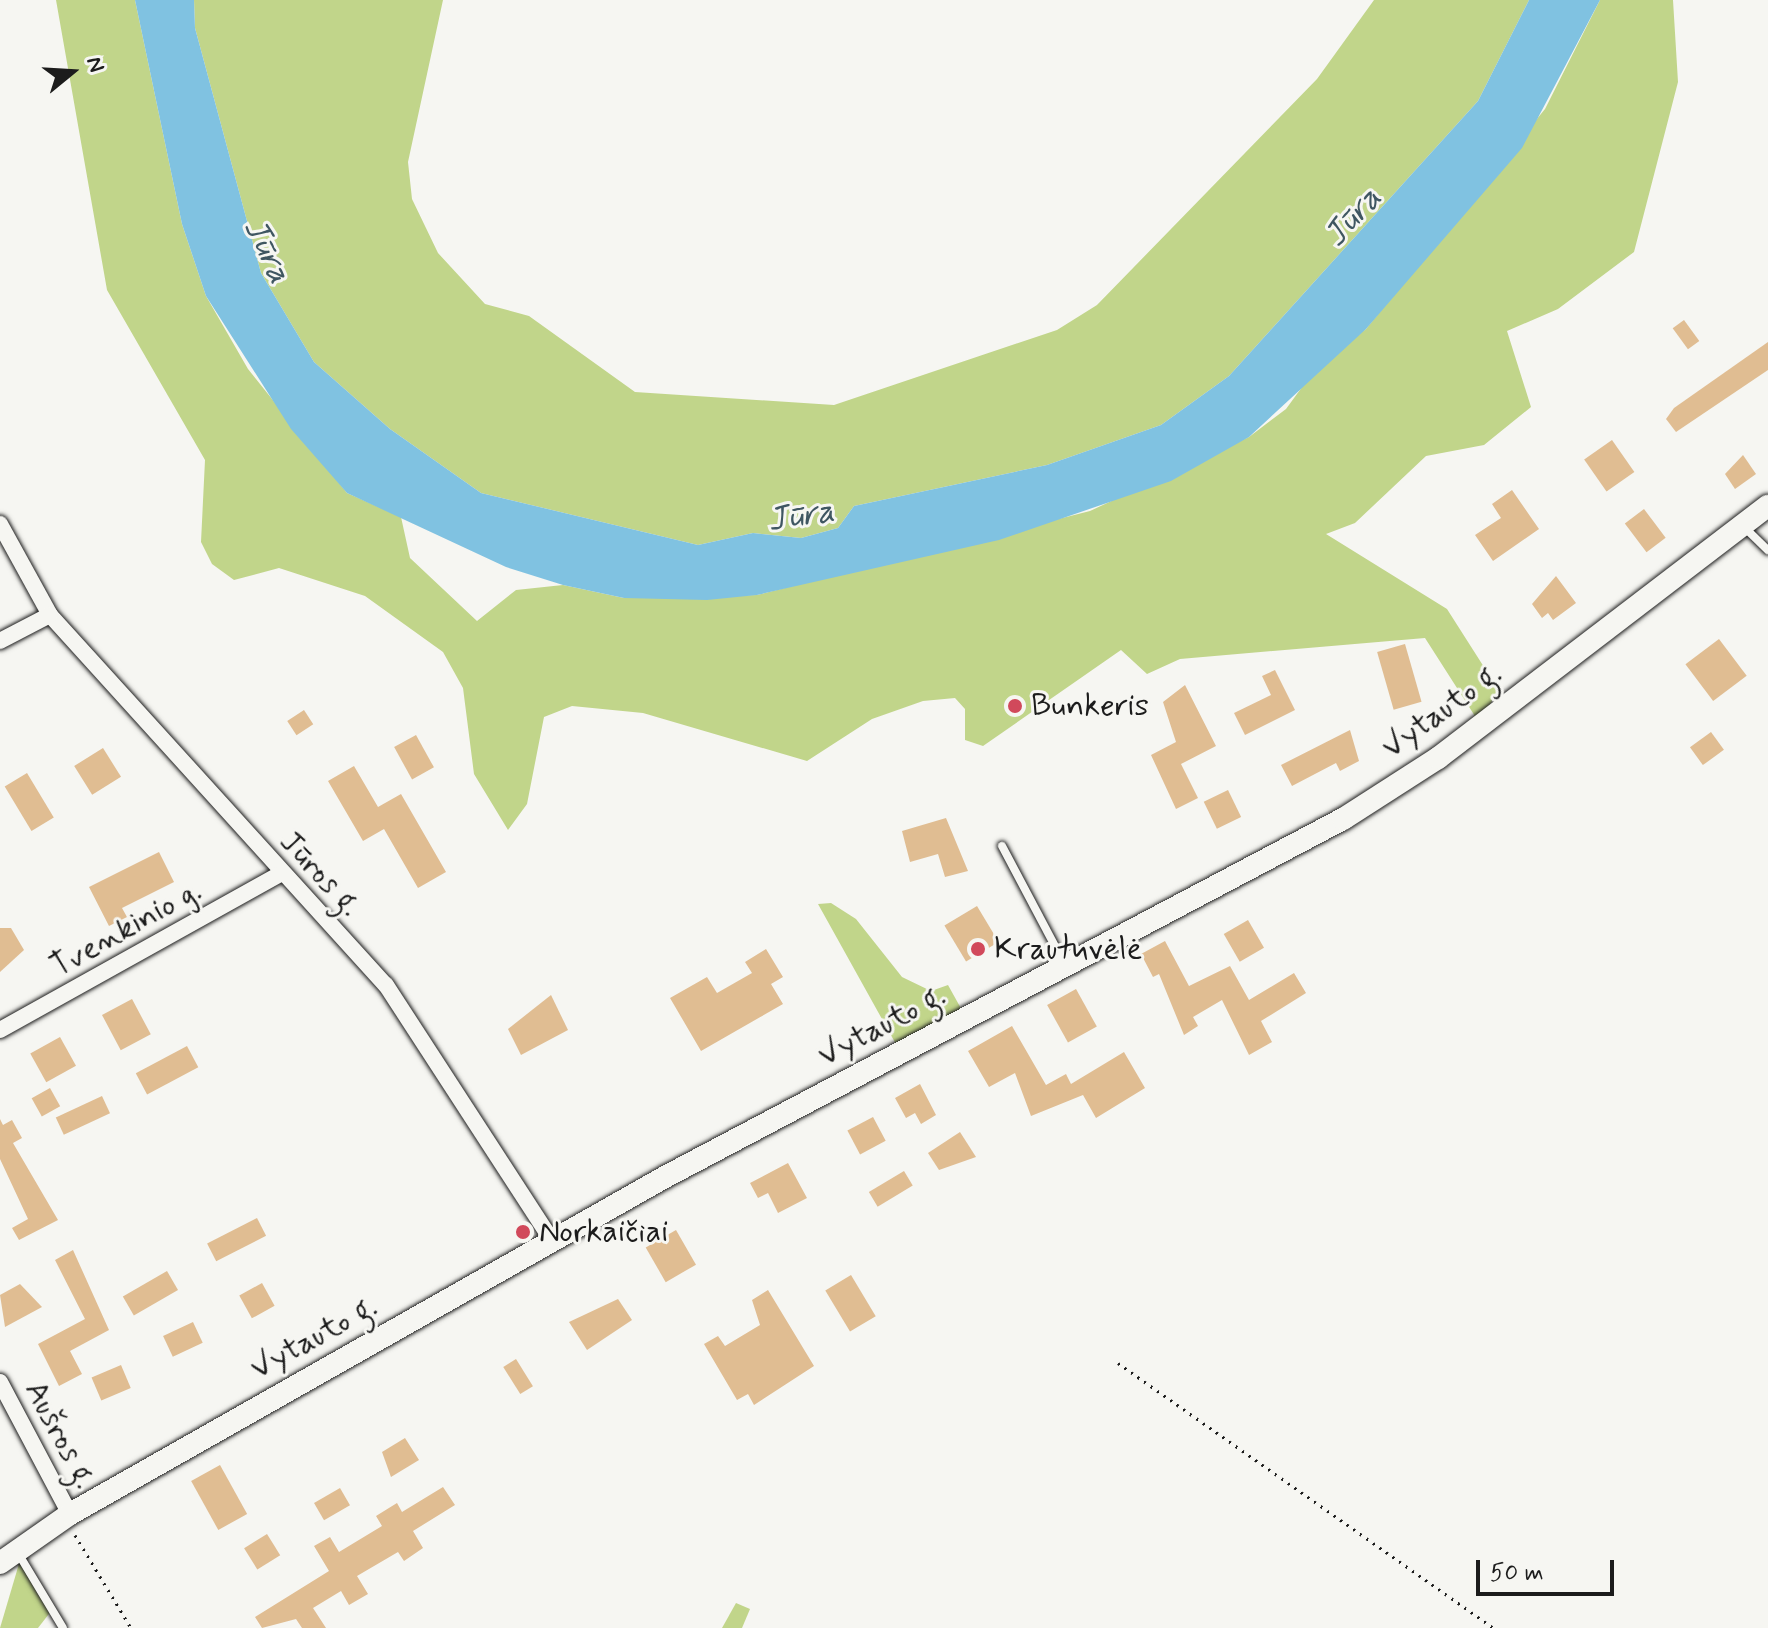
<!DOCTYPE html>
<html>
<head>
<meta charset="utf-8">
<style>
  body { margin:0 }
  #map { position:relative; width:1768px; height:1628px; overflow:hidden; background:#f6f6f2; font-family:Mynerve,sans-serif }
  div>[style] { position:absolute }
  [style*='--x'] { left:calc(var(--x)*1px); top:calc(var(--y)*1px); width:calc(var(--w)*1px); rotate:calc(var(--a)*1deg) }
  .green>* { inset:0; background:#c1d58a }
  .water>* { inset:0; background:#80c2e1 }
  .building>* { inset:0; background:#e0bd92; transform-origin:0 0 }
  .path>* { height:3px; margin-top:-1.5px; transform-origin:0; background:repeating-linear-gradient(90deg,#1c1c1c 0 2px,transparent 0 8px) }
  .roads { filter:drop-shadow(0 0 2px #1c1c1c) drop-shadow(0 0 2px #1c1c1c) }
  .service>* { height:8px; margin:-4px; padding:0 4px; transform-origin:4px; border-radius:4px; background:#f6f6f2 }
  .minor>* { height:16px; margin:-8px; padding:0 8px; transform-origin:8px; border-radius:8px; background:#f6f6f2 }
  .secondary>* { height:22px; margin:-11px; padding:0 11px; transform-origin:11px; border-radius:11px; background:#f6f6f2 }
  .dots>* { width:22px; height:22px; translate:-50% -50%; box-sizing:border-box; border:4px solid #f6f6f2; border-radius:50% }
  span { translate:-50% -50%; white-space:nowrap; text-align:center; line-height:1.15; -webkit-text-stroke:6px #f6f6f2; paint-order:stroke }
  .poi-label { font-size:32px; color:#1c1c1c }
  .left { translate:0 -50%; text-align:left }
  .street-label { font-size:32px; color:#1c1c1c }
  .water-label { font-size:34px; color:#3f5661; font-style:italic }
  .north { position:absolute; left:32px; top:32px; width:80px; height:80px; -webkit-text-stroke:6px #f6f6f2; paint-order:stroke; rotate:72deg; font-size:22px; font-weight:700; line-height:32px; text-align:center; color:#1c1c1c }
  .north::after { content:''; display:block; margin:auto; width:28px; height:36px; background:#1c1c1c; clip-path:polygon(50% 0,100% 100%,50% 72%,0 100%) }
  .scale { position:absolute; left:1476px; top:1560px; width:138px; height:36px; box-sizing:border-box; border:4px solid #1c1c1c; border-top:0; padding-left:10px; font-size:24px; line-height:28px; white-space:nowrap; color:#1c1c1c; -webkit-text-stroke:6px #f6f6f2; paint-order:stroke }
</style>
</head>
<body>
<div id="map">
  <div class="green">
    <i style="clip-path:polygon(56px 0,135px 0,182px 224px,206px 296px,248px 369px,347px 493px,401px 517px,410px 558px,477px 621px,516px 590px,563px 585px,624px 598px,757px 595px,1090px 511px,1249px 437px,1286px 409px,1316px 368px,1366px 329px,1545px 109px,1600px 0,1673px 0,1678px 82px,1634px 252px,1558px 309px,1507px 331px,1531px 407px,1484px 445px,1426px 456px,1355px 523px,1326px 534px,1447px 609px,1498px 689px,1480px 724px,1425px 638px,1180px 659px,1147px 674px,1121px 650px,983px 746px,965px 740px,965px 709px,955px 698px,923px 701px,872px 719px,807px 761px,643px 713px,572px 706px,544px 717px,527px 804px,508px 830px,474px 774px,463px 688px,443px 652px,365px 596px,279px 568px,234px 580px,212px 564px,201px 542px,205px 460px,107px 290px)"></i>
    <i style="clip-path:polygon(194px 0,443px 0,408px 162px,412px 199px,438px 253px,485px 304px,529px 316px,635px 392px,834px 405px,1057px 330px,1097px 305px,1317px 79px,1374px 0,1529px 0,1478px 101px,1229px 376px,1161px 425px,1047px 465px,854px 506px,838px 528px,801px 538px,753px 533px,698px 545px,481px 493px,390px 429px,314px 362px,261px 273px,195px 28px)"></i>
    <i style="clip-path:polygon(831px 903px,856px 919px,902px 977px,931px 991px,948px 985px,963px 1012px,897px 1046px,818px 904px)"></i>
    <i style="clip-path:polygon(21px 1557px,52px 1610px,38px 1628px,0 1628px)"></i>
    <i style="clip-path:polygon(736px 1603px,750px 1609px,742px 1628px,722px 1628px)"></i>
  </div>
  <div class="water">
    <i style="clip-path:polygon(135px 0,194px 0,195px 28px,261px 273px,314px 362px,390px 429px,481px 493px,698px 545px,753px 533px,801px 538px,838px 528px,854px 506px,1047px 465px,1161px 425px,1229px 376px,1478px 101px,1529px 0,1600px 0,1522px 148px,1366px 329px,1249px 437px,1171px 481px,999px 540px,757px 595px,707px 600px,624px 598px,563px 585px,506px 567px,347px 493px,291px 429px,206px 296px,182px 224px)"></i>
  </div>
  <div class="building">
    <i style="left:1684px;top:320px;width:26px;height:14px;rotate:54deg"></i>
    <i style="clip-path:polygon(1768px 342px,1768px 370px,1676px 432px,1666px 419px,1674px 408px)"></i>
    <i style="left:1612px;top:440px;width:39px;height:34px;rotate:55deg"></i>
    <i style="clip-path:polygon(1743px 455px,1756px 474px,1735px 489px,1725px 474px)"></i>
    <i style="clip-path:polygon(1512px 490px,1539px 529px,1493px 561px,1475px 535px,1501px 518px,1492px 504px)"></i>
    <i style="left:1644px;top:509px;width:36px;height:24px;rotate:53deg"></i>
    <i style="clip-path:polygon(1556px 576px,1576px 603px,1553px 620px,1548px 613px,1542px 618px,1532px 604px)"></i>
    <i style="left:1719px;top:639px;width:46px;height:42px;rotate:53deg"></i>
    <i style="left:1405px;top:644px;width:60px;height:29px;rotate:74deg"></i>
    <i style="clip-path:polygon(1275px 670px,1295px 710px,1245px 735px,1234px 713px,1271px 695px,1262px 676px)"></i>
    <i style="clip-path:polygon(1185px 685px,1216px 746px,1181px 764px,1198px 798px,1176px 809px,1151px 755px,1176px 742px,1163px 702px)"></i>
    <i style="left:304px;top:710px;width:17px;height:20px;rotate:57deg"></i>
    <i style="clip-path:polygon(1350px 730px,1359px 761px,1340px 771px,1336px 763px,1292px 786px,1281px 765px)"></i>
    <i style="left:1711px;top:732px;width:22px;height:26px;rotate:54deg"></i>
    <i style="left:416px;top:735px;width:37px;height:25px;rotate:61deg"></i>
    <i style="left:103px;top:748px;width:34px;height:34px;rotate:58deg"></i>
    <i style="clip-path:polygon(354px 766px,378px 807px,401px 794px,446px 872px,418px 888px,384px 829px,363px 841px,328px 781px)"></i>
    <i style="left:27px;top:773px;width:52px;height:26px;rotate:59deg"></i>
    <i style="left:1228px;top:790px;width:30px;height:27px;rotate:64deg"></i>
    <i style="clip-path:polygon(946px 818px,968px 871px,945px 877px,938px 854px,910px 862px,902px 831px)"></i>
    <i style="clip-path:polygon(159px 852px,174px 882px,122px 908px,127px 917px,109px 926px,89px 887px)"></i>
    <i style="left:977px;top:906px;width:42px;height:38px;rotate:59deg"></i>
    <i style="left:1248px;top:920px;width:32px;height:28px;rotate:60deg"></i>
    <i style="clip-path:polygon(0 928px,11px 928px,24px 950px,0 972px)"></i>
    <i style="clip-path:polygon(1165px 941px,1189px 986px,1230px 966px,1249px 1000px,1294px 973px,1306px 993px,1261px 1021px,1272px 1042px,1249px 1055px,1222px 1000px,1193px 1017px,1198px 1026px,1184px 1035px,1159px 974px,1153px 977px,1141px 954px)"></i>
    <i style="clip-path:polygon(766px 949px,783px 977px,771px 984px,783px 1004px,701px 1051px,670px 998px,707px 977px,717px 993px,752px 973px,745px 962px)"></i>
    <i style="left:1076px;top:989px;width:43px;height:33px;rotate:61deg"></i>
    <i style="clip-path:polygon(551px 995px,568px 1030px,521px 1055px,508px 1029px)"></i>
    <i style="left:132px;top:999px;width:40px;height:34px;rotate:62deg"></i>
    <i style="clip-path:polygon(1012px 1026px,1046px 1085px,1066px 1074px,1071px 1084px,1124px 1052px,1145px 1088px,1096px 1118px,1083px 1095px,1031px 1116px,1015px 1073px,989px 1087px,968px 1051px)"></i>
    <i style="left:60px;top:1037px;width:33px;height:34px;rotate:61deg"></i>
    <i style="left:187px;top:1046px;width:24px;height:58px;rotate:62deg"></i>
    <i style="clip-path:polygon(920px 1084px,936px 1115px,921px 1124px,915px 1113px,906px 1118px,895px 1098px)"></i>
    <i style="left:50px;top:1088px;width:21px;height:21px;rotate:61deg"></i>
    <i style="left:102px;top:1096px;width:19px;height:51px;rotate:65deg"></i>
    <i style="left:873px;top:1117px;width:27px;height:29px;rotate:62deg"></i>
    <i style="clip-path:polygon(0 1119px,3px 1125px,12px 1120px,22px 1138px,13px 1143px,58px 1220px,19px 1240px,12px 1228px,28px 1219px,0 1159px)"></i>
    <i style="clip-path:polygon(960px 1132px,976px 1157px,939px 1170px,928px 1153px)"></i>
    <i style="clip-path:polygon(788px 1163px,807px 1198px,778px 1213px,768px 1193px,758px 1198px,750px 1183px)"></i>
    <i style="left:904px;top:1171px;width:17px;height:41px;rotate:59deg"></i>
    <i style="left:257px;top:1218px;width:20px;height:56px;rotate:63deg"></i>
    <i style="left:676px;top:1230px;width:40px;height:35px;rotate:60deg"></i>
    <i style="clip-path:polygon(73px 1250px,109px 1330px,70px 1351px,82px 1374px,59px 1386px,38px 1344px,85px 1319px,55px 1260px)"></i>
    <i style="left:167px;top:1271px;width:22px;height:51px;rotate:60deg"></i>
    <i style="left:851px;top:1275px;width:48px;height:30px;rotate:59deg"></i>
    <i style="left:262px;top:1283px;width:26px;height:26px;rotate:61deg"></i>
    <i style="clip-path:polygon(20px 1284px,42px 1307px,5px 1327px,0 1295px)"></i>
    <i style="clip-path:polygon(768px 1290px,814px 1366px,754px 1405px,748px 1394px,737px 1400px,704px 1344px,718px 1336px,725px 1346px,760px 1325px,752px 1300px)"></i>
    <i style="clip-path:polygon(618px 1299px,632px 1320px,587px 1350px,569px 1322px)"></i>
    <i style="left:193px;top:1322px;width:23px;height:33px;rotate:65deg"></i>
    <i style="left:516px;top:1359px;width:32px;height:15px;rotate:58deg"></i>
    <i style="left:121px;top:1365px;width:25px;height:32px;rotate:67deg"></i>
    <i style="clip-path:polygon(405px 1438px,419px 1460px,391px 1477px,382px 1452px)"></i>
    <i style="left:220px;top:1465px;width:56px;height:33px;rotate:61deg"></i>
    <i style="clip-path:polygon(443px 1487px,455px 1505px,413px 1531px,423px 1548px,404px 1561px,398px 1552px,357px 1576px,368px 1594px,349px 1605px,341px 1591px,313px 1608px,326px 1628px,302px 1628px,296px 1619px,262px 1628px,255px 1617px,329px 1571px,314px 1546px,330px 1537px,339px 1552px,382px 1526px,376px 1516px,397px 1503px,402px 1512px)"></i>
    <i style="left:340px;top:1488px;width:20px;height:30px;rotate:60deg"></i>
    <i style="left:267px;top:1534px;width:25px;height:27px;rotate:58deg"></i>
  </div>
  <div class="path">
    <i style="--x:1118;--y:1363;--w:460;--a:35.2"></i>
    <i style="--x:75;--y:1535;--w:109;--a:58.9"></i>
  </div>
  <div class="roads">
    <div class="service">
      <i style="--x:1745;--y:528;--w:32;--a:44"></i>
      <i style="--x:1002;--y:846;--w:135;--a:62.1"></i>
      <i style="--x:18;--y:1553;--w:87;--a:59"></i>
    </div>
    <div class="minor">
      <i style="--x:0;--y:524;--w:104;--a:61.2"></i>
      <i style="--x:50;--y:615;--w:500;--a:47.8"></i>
      <i style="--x:386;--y:985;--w:305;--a:57"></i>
      <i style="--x:0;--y:641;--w:56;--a:-27.5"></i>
      <i style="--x:0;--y:1030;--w:319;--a:-29.1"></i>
      <i style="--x:0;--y:1382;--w:149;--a:62.1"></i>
    </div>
    <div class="secondary">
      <i style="--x:0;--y:1563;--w:85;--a:-35"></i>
      <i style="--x:70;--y:1514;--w:684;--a:-29.53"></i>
      <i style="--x:665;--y:1177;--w:767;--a:-27.84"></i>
      <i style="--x:1343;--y:819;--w:113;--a:-32.7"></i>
      <i style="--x:1438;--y:758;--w:415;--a:-37.4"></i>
    </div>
  </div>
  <div class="dots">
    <i style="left:1015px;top:706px;background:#d1495b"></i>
    <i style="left:978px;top:949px;background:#d1495b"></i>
    <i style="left:523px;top:1232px;background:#d1495b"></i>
  </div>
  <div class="poi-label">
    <span class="left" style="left:1031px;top:706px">Bunkeris</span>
    <span class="left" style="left:994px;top:949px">Krautuvėlė</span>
    <span class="left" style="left:539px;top:1232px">Norkaičiai</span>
  </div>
  <div class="street-label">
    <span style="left:1442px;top:711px;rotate:-36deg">Vytauto g.</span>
    <span style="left:320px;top:874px;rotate:47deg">Jūros g.</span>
    <span style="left:126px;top:929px;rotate:-29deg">Tvenkinio g.</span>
    <span style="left:882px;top:1026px;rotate:-28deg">Vytauto g.</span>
    <span style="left:314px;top:1338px;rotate:-29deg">Vytauto g.</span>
    <span style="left:60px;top:1435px;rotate:62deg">Aušros g.</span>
  </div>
  <div class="water-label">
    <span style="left:1353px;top:217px;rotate:-48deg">Jūra</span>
    <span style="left:267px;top:251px;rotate:64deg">Jūra</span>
    <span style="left:801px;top:516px;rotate:-9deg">Jūra</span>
  </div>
  <div class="north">N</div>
  <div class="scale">50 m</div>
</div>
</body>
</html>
